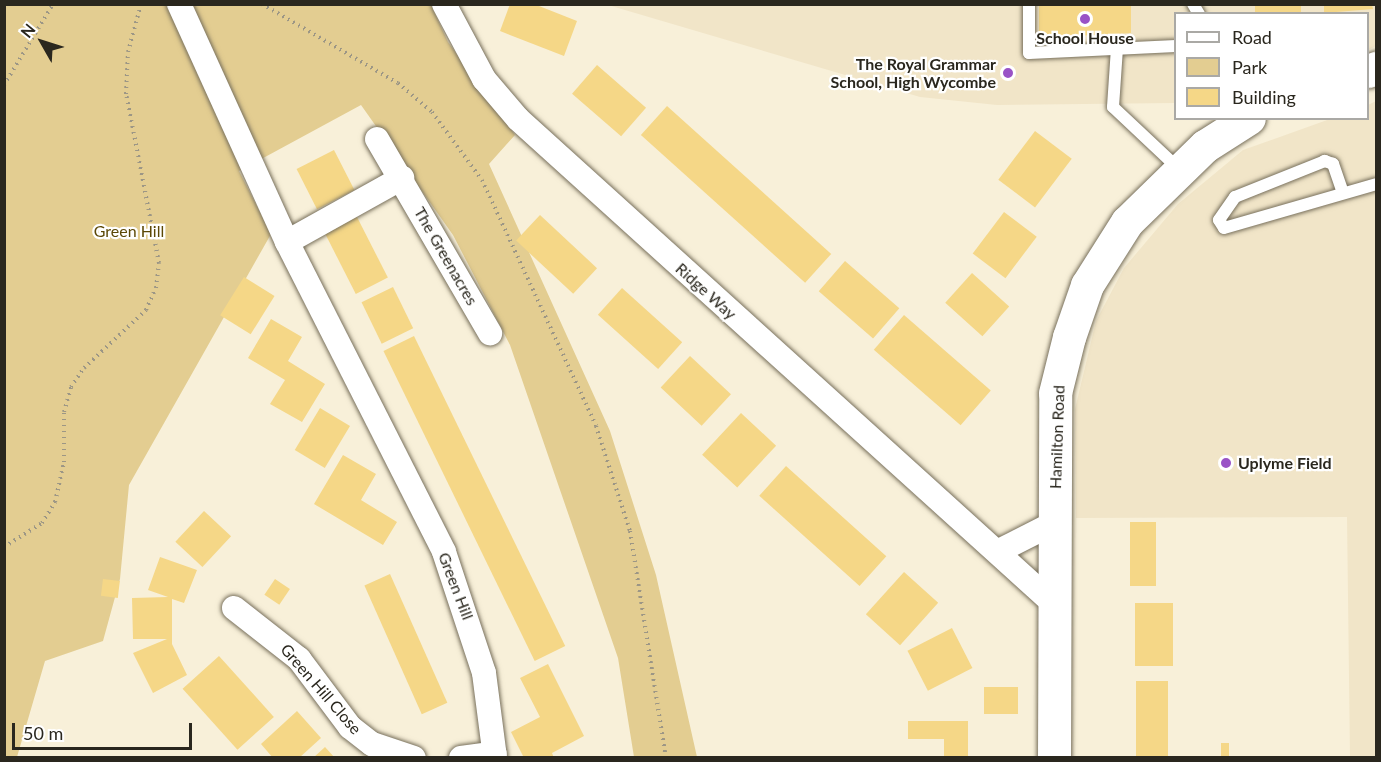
<!DOCTYPE html>
<html>
<head>
<meta charset="utf-8">
<style>
  body { margin:0 }
  #map { position:relative; width:1381px; height:762px; overflow:hidden; background:#f8f0d9; font-family:Lato,sans-serif }
  div>[style] { position:absolute }
  [style*='--x'] { left:calc(var(--x)*1px); top:calc(var(--y)*1px); width:calc(var(--w)*1px); rotate:calc(var(--a)*1deg) }
  .built>* { inset:0; background:#f1e5c8 }
  .green>* { inset:0; background:#e3cd91 }
  .building>* { inset:0; background:#f5d787; transform-origin:0 0 }
  .path>* { height:4px; margin-top:-2px; transform-origin:0; background:repeating-linear-gradient(90deg,#9c9685 0 1.5px,transparent 0 6px) }
  .roads { filter:drop-shadow(0 0 2px #78705c) drop-shadow(0 0 2px #78705c) }
  .lane>* { height:12px; margin:-6px; padding:0 6px; transform-origin:6px; border-radius:6px; background:#fff }
  .street>* { height:24px; margin:-12px; padding:0 12px; transform-origin:12px; border-radius:12px; background:#fff }
  .secondary>* { height:33px; margin:-16.5px; padding:0 16.5px; transform-origin:16.5px; border-radius:16.5px; background:#fff }
  .dots>* { width:16px; height:16px; translate:-50% -50%; box-sizing:border-box; border:3px solid #fff; border-radius:50% }
  span { translate:-50% -50%; white-space:nowrap; text-align:center; line-height:1.15; -webkit-text-stroke:4.5px #fff; paint-order:stroke }
  .poi-label { font-size:16px; color:#2a271e; font-weight:700 }
  .right { translate:-100% -50%; text-align:right }
  .left { translate:0 -50%; text-align:left }
  .park-label { font-size:16px; color:#5c4806 }
  .street-label { font-size:16px; color:#2a271e }
  .frame { position:absolute; inset:0; border:6px solid #2a271e; pointer-events:none }
  .legend { position:absolute; left:1174px; top:12px; width:195px; height:108px; box-sizing:border-box; background:#fff; border:2px solid #aaa9a5; margin:0; padding:8px 10px; list-style:none; font-size:18px; color:#2a271e }
  .legend li { display:flex; align-items:center; gap:12px; height:30px }
  .legend b { width:30px; border:2px solid #aaa9a5 }
  .north { position:absolute; left:12px; top:12px; width:60px; height:60px; -webkit-text-stroke:4px #fff; paint-order:stroke; rotate:309deg; font-size:16px; font-weight:700; line-height:24px; text-align:center; color:#2a271e }
  .north::after { content:''; display:block; margin:auto; width:21px; height:27px; background:#2a271e; clip-path:polygon(50% 0,100% 100%,50% 72%,0 100%) }
  .scale { position:absolute; left:12px; top:723px; width:180px; height:27px; box-sizing:border-box; border:3px solid #2a271e; border-top:0; padding-left:8px; font-size:18px; line-height:21px; white-space:nowrap; color:#2a271e; -webkit-text-stroke:4px #fff; paint-order:stroke }
</style>
</head>
<body>
<div id="map">
  <div class="built">
    <i style="clip-path:polygon(608px 5px,1376px 5px,1376px 46px,1368px 50px,1368px 14px,1176px 14px,1175px 103px,997px 105px,920px 97px)"></i>
    <i style="clip-path:polygon(1376px 101px,1376px 757px,1350px 757px,1347px 517px,1076px 518px,1075px 409px,1096px 321px,1124px 268px,1178px 204px,1243px 150px,1330px 119px,1368px 118px,1368px 105px)"></i>
  </div>
  <div class="green">
    <i style="clip-path:polygon(4px 5px,431px 5px,448px 42px,515px 135px,489px 164px,610px 431px,656px 575px,697px 757px,634px 757px,618px 658px,510px 345px,453px 235px,361px 105px,239px 171px,271px 234px,129px 485px,120px 579px,103px 641px,45px 661px,17px 757px,5px 757px)"></i>
  </div>
  <div class="building">
    <i style="clip-path:polygon(510px 4px,534px 4px,577px 21px,564px 56px,500px 31px)"></i>
    <i style="clip-path:polygon(1039px 4px,1131px 4px,1131px 33px,1039px 38px)"></i>
    <i style="left:1255px;top:4px;width:46px;height:10px"></i>
    <i style="clip-path:polygon(1324px 4px,1372px 4px,1373px 9px,1324px 13px)"></i>
    <i style="left:597px;top:65px;width:65px;height:38px;rotate:41deg"></i>
    <i style="left:667px;top:106px;width:221px;height:39px;rotate:42deg"></i>
    <i style="left:1035px;top:131px;width:46px;height:61px;rotate:37deg"></i>
    <i style="left:334px;top:150px;width:45px;height:42px;rotate:63deg"></i>
    <i style="left:1004px;top:212px;width:41px;height:52px;rotate:37deg"></i>
    <i style="left:540px;top:215px;width:78px;height:35px;rotate:43deg"></i>
    <i style="left:357px;top:217px;width:68px;height:36px;rotate:63deg"></i>
    <i style="left:845px;top:261px;width:72px;height:40px;rotate:41deg"></i>
    <i style="left:972px;top:273px;width:50px;height:40px;rotate:42deg"></i>
    <i style="left:244px;top:277px;width:36px;height:45px;rotate:32deg"></i>
    <i style="left:393px;top:287px;width:46px;height:35px;rotate:64deg"></i>
    <i style="left:622px;top:288px;width:81px;height:36px;rotate:42deg"></i>
    <i style="left:904px;top:315px;width:115px;height:46px;rotate:41deg"></i>
    <i style="clip-path:polygon(271px 319px,302px 337px,288px 361px,325px 384px,302px 422px,270px 404px,285px 380px,248px 358px)"></i>
    <i style="left:414px;top:336px;width:345px;height:34px;rotate:64deg"></i>
    <i style="left:690px;top:356px;width:56px;height:43px;rotate:43deg"></i>
    <i style="left:320px;top:408px;width:35px;height:49px;rotate:31deg"></i>
    <i style="left:741px;top:413px;width:48px;height:57px;rotate:43deg"></i>
    <i style="clip-path:polygon(343px 455px,376px 474px,361px 500px,397px 522px,383px 545px,314px 504px)"></i>
    <i style="left:786px;top:466px;width:135px;height:40px;rotate:42deg"></i>
    <i style="left:204px;top:511px;width:37px;height:42px;rotate:43deg"></i>
    <i style="left:1130px;top:522px;width:26px;height:64px"></i>
    <i style="clip-path:polygon(160px 557px,197px 570px,184px 603px,172px 599px,172px 644px,187px 675px,153px 693px,133px 653px,167px 639px,133px 639px,132px 598px,168px 597px,148px 590px)"></i>
    <i style="left:904px;top:572px;width:46px;height:57px;rotate:42deg"></i>
    <i style="left:390px;top:574px;width:141px;height:28px;rotate:66deg"></i>
    <i style="left:103px;top:579px;width:17px;height:17px;rotate:7deg"></i>
    <i style="left:275px;top:579px;width:18px;height:19px;rotate:34deg"></i>
    <i style="left:1135px;top:603px;width:38px;height:63px"></i>
    <i style="left:952px;top:628px;width:45px;height:50px;rotate:63deg"></i>
    <i style="left:219px;top:656px;width:82px;height:49px;rotate:48deg"></i>
    <i style="clip-path:polygon(548px 664px,584px 736px,552px 753px,554px 758px,524px 758px,511px 732px,540px 717px,520px 678px)"></i>
    <i style="left:1136px;top:681px;width:32px;height:77px"></i>
    <i style="left:1018px;top:687px;width:27px;height:34px;rotate:90deg"></i>
    <i style="clip-path:polygon(297px 711px,321px 738px,299px 758px,273px 758px,261px 744px)"></i>
    <i style="clip-path:polygon(908px 721px,968px 721px,968px 758px,944px 758px,944px 739px,908px 739px)"></i>
    <i style="left:1229px;top:743px;width:15px;height:8px;rotate:90deg"></i>
    <i style="clip-path:polygon(325px 747px,335px 758px,313px 758px)"></i>
  </div>
  <div class="path">
    <i style="--x:262;--y:4;--w:157;--a:30.2"></i>
    <i style="--x:398;--y:83;--w:45;--a:40.5"></i>
    <i style="--x:432;--y:112;--w:84;--a:53.7"></i>
    <i style="--x:482;--y:180;--w:271;--a:65.1"></i>
    <i style="--x:596;--y:426;--w:110;--a:72.1"></i>
    <i style="--x:630;--y:531;--w:230;--a:81"></i>
    <i style="--x:4;--y:85;--w:95;--a:-58.8"></i>
    <i style="--x:4;--y:547;--w:45;--a:-32.3"></i>
    <i style="--x:42;--y:523;--w:25;--a:-58"></i>
    <i style="--x:55;--y:502;--w:41;--a:-77.3"></i>
    <i style="--x:64;--y:462;--w:50;--a:-90"></i>
    <i style="--x:64;--y:412;--w:26;--a:-74"></i>
    <i style="--x:71;--y:387;--w:23;--a:-56"></i>
    <i style="--x:84;--y:368;--w:85;--a:-43.1"></i>
    <i style="--x:146;--y:310;--w:24;--a:-66"></i>
    <i style="--x:156;--y:288;--w:25;--a:-83"></i>
    <i style="--x:159;--y:263;--w:172;--a:-101"></i>
    <i style="--x:126;--y:94;--w:42;--a:-87.3"></i>
    <i style="--x:128;--y:52;--w:50;--a:-74.8"></i>
  </div>
  <div class="roads">
    <div class="lane">
      <i style="--x:1029;--y:4;--w:49;--a:90"></i>
      <i style="--x:1029;--y:53;--w:147;--a:-2.7"></i>
      <i style="--x:1193;--y:4;--w:12;--a:59"></i>
      <i style="--x:1117;--y:48;--w:59;--a:93.9"></i>
      <i style="--x:1113;--y:107;--w:91;--a:43.2"></i>
      <i style="--x:1342;--y:190;--w:28;--a:-109"></i>
      <i style="--x:1333;--y:164;--w:9;--a:-159"></i>
      <i style="--x:1325;--y:161;--w:97;--a:158.2"></i>
      <i style="--x:1235;--y:197;--w:28;--a:125"></i>
      <i style="--x:1219;--y:220;--w:9;--a:58"></i>
      <i style="--x:1224;--y:228;--w:158;--a:-16.1"></i>
    </div>
    <div class="street">
      <i style="--x:179;--y:4;--w:261;--a:65.6"></i>
      <i style="--x:287;--y:242;--w:347;--a:63.1"></i>
      <i style="--x:444;--y:552;--w:127;--a:71.7"></i>
      <i style="--x:484;--y:673;--w:86;--a:82.6"></i>
      <i style="--x:444;--y:4;--w:85;--a:61.9"></i>
      <i style="--x:484;--y:79;--w:52;--a:49.6"></i>
      <i style="--x:518;--y:119;--w:723;--a:42.14"></i>
      <i style="--x:377;--y:139;--w:225;--a:59.8"></i>
      <i style="--x:287;--y:242;--w:132;--a:-29.1"></i>
      <i style="--x:999;--y:551;--w:62;--a:-27"></i>
      <i style="--x:234;--y:608;--w:83;--a:38.1"></i>
      <i style="--x:299;--y:659;--w:85;--a:53.1"></i>
      <i style="--x:350;--y:727;--w:28;--a:38"></i>
      <i style="--x:372;--y:744;--w:44;--a:18.4"></i>
      <i style="--x:461;--y:758;--w:34;--a:-8"></i>
    </div>
    <div class="secondary">
      <i style="--x:1368;--y:71;--w:9;--a:-21"></i>
      <i style="--x:1054;--y:758;--w:365;--a:-89.8"></i>
      <i style="--x:1055;--y:393;--w:58;--a:-76"></i>
      <i style="--x:1069;--y:337;--w:55;--a:-70.9"></i>
      <i style="--x:1087;--y:285;--w:75;--a:-57.6"></i>
      <i style="--x:1127;--y:222;--w:109;--a:-44.3"></i>
      <i style="--x:1205;--y:146;--w:52;--a:-32.5"></i>
    </div>
  </div>
  <div class="dots">
    <i style="left:1085px;top:19px;background:#9952c6"></i>
    <i style="left:1008px;top:73px;background:#9952c6"></i>
    <i style="left:1226px;top:463px;background:#9952c6"></i>
  </div>
  <div class="poi-label">
    <span style="left:1085px;top:38px">School House</span>
    <span class="right" style="left:996px;top:73px">The Royal Grammar<br>School, High Wycombe</span>
    <span class="left" style="left:1238px;top:463px">Uplyme Field</span>
  </div>
  <div class="park-label">
    <span style="left:129px;top:231px">Green Hill</span>
  </div>
  <div class="street-label">
    <span style="left:446px;top:256px;rotate:60deg">The Greenacres</span>
    <span style="left:706px;top:291px;rotate:42deg">Ridge Way</span>
    <span style="left:1057px;top:437px;rotate:-88deg">Hamilton Road</span>
    <span style="left:456px;top:586px;rotate:69deg">Green Hill</span>
    <span style="left:321px;top:689px;rotate:49deg">Green Hill Close</span>
  </div>
  <div class="frame"></div>
  <ul class="legend">
  <li><b style="height:8px;background:#fff"></b>Road</li>
  <li><b style="height:16px;background:#e3cd91"></b>Park</li>
  <li><b style="height:16px;background:#f5d787"></b>Building</li>
  </ul>
  <div class="north">N</div>
  <div class="scale">50 m</div>
</div>
</body>
</html>
